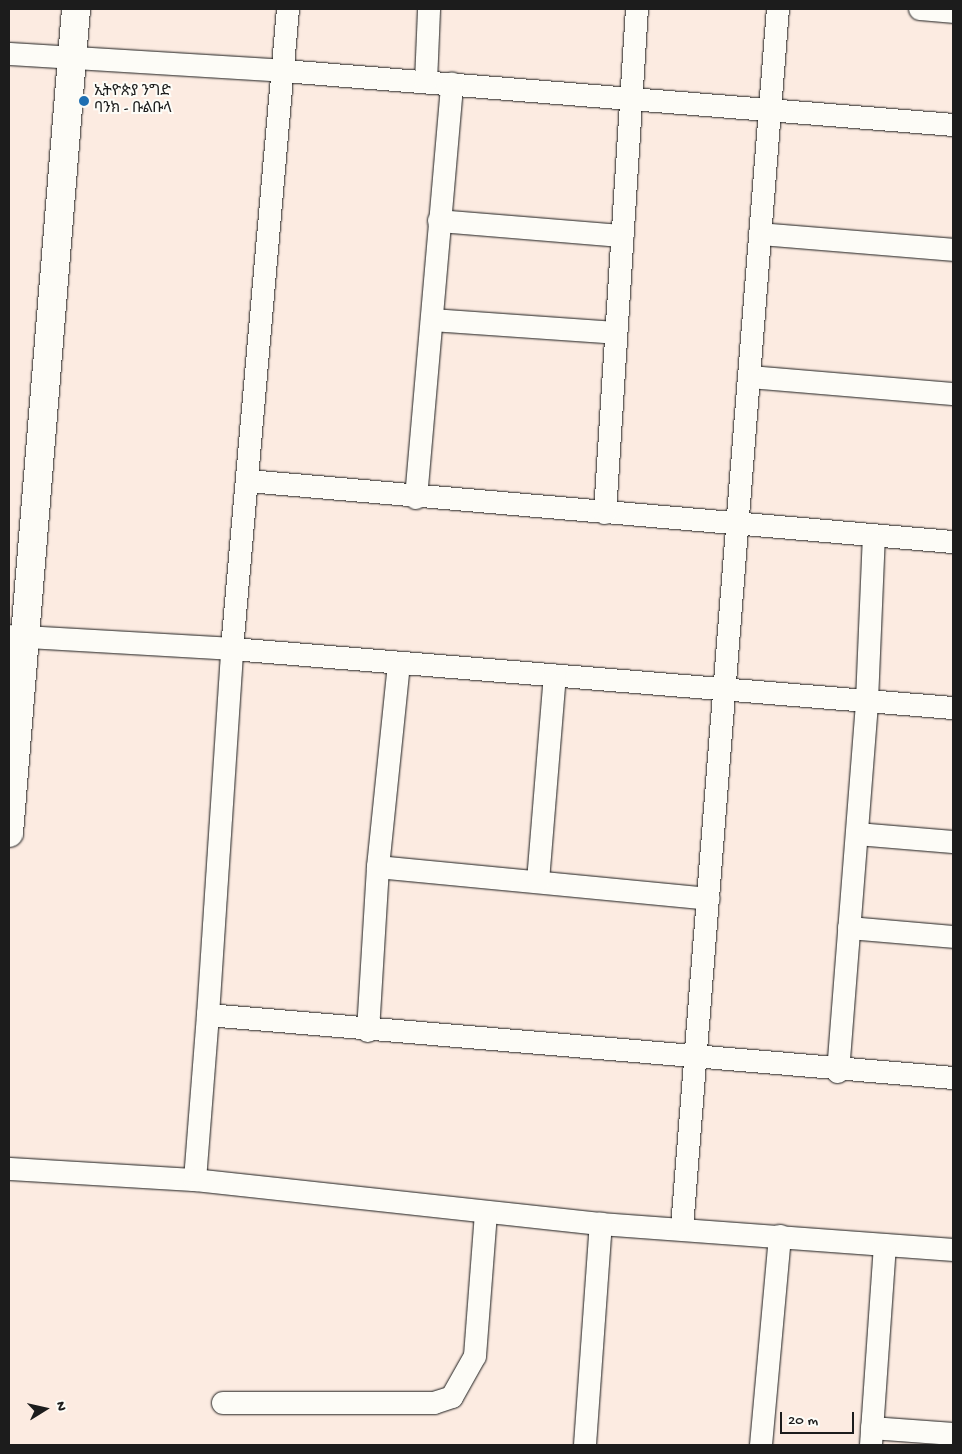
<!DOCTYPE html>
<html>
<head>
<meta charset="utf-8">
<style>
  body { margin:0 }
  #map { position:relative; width:962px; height:1454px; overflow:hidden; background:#fcebe1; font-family:"Gochi Hand","Noto Sans Ethiopic",sans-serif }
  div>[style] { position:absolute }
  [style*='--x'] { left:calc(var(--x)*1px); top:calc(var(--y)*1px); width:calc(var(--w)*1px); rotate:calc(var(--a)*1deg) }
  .roads { filter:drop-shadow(0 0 1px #1c1c1c) drop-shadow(0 0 1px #1c1c1c) }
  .minor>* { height:22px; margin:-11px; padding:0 11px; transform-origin:11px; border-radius:11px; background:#fdfcf7 }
  .secondary>* { height:28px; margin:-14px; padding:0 14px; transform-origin:14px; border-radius:14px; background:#fdfcf7 }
  .dots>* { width:14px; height:14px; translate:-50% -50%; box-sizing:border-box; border:2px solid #fdfcf7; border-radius:50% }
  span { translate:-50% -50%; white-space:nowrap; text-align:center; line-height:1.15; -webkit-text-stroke:4px #fdfcf7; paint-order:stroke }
  .poi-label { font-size:15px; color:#1c1c1c }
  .left { translate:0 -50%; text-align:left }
  .frame { position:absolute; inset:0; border:10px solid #1c1c1c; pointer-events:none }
  .north { position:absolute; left:20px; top:1384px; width:50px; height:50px; -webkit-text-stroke:4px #fdfcf7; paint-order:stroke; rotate:80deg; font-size:14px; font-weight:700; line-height:20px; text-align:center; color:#1c1c1c }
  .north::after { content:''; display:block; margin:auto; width:18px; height:22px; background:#1c1c1c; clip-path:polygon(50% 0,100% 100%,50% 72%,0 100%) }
  .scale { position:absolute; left:780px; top:1412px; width:74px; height:22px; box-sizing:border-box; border:2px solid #1c1c1c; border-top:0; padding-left:6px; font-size:15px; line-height:18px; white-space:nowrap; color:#1c1c1c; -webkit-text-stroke:4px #fdfcf7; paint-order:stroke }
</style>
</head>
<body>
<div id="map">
  <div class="roads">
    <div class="minor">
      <i style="--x:920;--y:9;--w:33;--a:5"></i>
      <i style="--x:9;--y:54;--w:276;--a:3.5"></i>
      <i style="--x:284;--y:71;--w:671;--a:4.61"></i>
      <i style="--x:426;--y:82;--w:73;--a:-87.6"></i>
      <i style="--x:439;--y:221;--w:184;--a:4.7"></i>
      <i style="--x:760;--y:234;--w:194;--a:4.7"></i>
      <i style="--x:432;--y:320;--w:184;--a:4"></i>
      <i style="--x:749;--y:377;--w:205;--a:4.8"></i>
      <i style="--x:248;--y:481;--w:708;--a:4.95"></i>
      <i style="--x:416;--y:498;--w:416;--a:-85"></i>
      <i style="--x:605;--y:513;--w:505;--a:-86.37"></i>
      <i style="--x:9;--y:636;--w:223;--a:3.3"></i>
      <i style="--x:232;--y:649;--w:723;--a:4.68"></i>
      <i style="--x:857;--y:834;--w:96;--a:4.8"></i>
      <i style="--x:378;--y:867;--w:332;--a:5.5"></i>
      <i style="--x:538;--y:881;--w:206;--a:-85.3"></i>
      <i style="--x:849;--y:928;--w:104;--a:4.9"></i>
      <i style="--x:208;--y:1015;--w:367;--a:-86.2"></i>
      <i style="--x:232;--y:649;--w:642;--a:-85"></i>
      <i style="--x:368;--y:1031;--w:164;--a:-86.5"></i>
      <i style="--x:378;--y:867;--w:205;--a:-84.1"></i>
      <i style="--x:838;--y:1072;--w:372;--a:-85.5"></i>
      <i style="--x:867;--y:701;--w:165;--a:-87.6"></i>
      <i style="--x:9;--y:1169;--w:186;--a:3.4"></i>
      <i style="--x:195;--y:1180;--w:166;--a:-85.5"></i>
      <i style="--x:208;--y:1015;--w:748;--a:4.83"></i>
      <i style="--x:195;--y:1180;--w:408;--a:6.2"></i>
      <i style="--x:601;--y:1224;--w:353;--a:4.2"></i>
      <i style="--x:682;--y:1228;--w:1223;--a:-85.5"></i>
      <i style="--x:223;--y:1403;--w:211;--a:0"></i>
      <i style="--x:434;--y:1403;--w:19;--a:-18"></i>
      <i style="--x:452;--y:1397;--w:47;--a:-60.7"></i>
      <i style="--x:475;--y:1356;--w:144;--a:-85.6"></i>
      <i style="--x:872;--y:1428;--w:81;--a:4.2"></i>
      <i style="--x:585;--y:1445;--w:222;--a:-85.9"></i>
      <i style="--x:761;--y:1445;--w:210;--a:-84.8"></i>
      <i style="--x:871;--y:1445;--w:200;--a:-86"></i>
    </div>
    <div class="secondary">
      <i style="--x:9;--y:833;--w:827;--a:-85.35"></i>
    </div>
  </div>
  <div class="dots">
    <i style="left:84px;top:101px;background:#1f6fb2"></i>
  </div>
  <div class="poi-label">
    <span class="left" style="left:94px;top:101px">ኢትዮጵያ ንግድ<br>ባንክ - ቡልቡላ</span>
  </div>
  <div class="frame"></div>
  <div class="north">N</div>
  <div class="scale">20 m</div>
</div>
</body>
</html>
